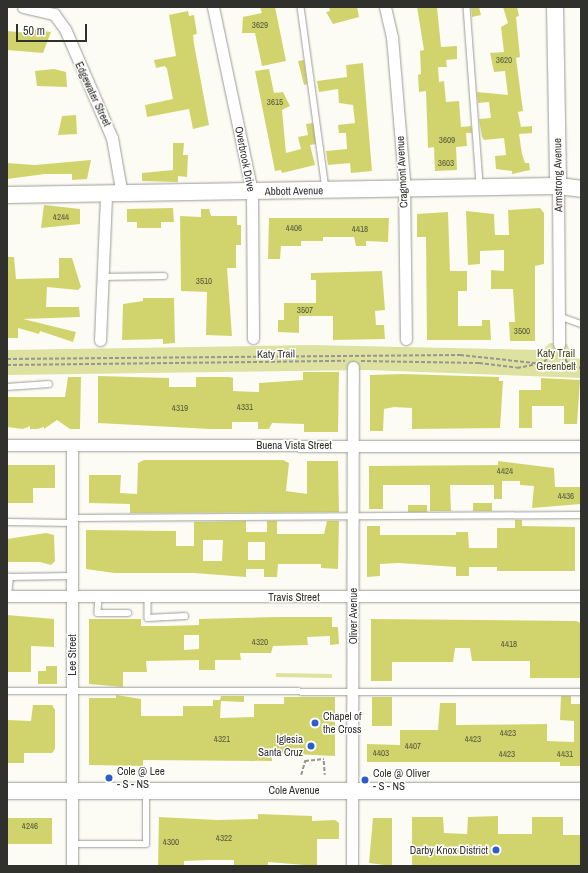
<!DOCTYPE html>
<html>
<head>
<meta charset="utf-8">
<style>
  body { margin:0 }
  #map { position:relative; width:588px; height:873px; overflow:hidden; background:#fcfcf5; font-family:"Archivo Narrow",sans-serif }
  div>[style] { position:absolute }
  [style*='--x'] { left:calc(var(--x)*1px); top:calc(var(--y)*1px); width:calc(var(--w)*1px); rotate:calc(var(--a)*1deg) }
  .green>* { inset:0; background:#dee2a0; transform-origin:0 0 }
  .building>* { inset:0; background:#d1d46d; transform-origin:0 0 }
  .path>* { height:1.5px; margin-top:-0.75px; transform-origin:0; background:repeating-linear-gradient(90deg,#969691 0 4px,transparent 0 6px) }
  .roads { filter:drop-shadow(0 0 1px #9b9c95) drop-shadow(0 0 1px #9b9c95) }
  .lane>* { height:5.5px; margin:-2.75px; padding:0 2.75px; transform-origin:2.75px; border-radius:2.75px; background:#fff }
  .street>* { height:11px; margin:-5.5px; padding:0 5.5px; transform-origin:5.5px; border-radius:5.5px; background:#fff }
  .secondary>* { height:16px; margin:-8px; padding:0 8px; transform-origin:8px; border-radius:8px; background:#fff }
  .dots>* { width:11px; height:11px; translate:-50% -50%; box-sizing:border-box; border:2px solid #fff; border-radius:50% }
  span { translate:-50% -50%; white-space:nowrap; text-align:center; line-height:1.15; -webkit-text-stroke:3px #fff; paint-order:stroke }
  .number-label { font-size:9px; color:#58593d }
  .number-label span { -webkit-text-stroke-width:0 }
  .street-label { font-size:11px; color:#30302d }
  .park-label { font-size:11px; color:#43441a }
  .poi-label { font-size:11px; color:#30302d }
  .left { translate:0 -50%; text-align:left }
  .right { translate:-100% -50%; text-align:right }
  .frame { position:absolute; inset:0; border:8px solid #30302d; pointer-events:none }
  .scale { position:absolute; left:16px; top:24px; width:71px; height:18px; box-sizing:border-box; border:2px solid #30302d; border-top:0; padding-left:5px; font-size:12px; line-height:14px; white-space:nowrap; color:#30302d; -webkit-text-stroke:3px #fff; paint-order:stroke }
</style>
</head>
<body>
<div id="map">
  <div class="green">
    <i style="clip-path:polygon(550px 343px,567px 344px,574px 358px,581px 359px,581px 378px,368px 370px,7px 375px,7px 350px,309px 345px,542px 350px)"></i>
    <i style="left:276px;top:673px;width:56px;height:4px;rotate:1deg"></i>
  </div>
  <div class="building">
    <i style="clip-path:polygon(260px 7px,275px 7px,286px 61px,262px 66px,255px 33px,242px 33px,243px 17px,262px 13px)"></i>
    <i style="clip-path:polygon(329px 7px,357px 7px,359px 17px,333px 24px,326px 12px,330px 11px)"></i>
    <i style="clip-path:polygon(417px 7px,437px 7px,441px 47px,457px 46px,457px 59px,446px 60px,447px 67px,438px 67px,439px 82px,444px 81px,446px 102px,459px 101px,461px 127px,471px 126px,472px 133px,466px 133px,467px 146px,456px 147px,457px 170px,435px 171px,434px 147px,428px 148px,426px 91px,419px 92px,418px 75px,421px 74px,420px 51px,424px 50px)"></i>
    <i style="clip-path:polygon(471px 7px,479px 7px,481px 15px,472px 17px)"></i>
    <i style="clip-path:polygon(503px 7px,517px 7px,519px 16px,516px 17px,520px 57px,516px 58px,523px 111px,518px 112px,521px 127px,532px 126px,532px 133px,519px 134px,522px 154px,525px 163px,529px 163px,530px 170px,512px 174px,512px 171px,496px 169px,495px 156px,506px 155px,504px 138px,484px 140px,482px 137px,479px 119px,491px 118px,489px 102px,478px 103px,477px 92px,508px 95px,505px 71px,494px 72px,490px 53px,504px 52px,501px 27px,508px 23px)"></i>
    <i style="clip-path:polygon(188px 11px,189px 16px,194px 15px,197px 34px,193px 35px,194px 44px,209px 125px,193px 129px,189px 109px,147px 117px,145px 105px,173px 99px,167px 69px,165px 66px,156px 68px,154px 60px,176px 56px,169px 15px)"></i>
    <i style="clip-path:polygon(29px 29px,51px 32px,43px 53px,7px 50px,7px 31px,28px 33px)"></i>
    <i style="clip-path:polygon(304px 60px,307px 84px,304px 85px,298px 61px)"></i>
    <i style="clip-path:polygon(363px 63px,372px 171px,351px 173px,350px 163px,328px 165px,326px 151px,347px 149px,346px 133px,339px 133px,338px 125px,355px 123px,353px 105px,339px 103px,338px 89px,319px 92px,317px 81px,347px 77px,346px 65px)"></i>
    <i style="clip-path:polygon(54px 69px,66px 72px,67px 87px,37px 86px,35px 71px)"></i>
    <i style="clip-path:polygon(269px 69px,274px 93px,283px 92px,290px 106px,282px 110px,286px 153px,301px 149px,298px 137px,308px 135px,306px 124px,313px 123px,316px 144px,310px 145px,315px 165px,282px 173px,281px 170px,275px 171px,255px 71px)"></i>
    <i style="clip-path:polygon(76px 115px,77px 134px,58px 135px,62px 116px)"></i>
    <i style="clip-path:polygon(173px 143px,184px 143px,183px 155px,188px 155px,187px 177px,178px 176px,178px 182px,142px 181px,142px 173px,173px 170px)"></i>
    <i style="clip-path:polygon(91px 160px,87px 179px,72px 180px,72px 174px,45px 174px,7px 179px,7px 163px,35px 165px)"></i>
    <i style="clip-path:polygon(44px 205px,80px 209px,80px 224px,41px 228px)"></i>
    <i style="clip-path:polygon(173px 208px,174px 222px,161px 222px,161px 228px,137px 228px,137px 222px,127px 222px,127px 209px)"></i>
    <i style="clip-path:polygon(540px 208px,544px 213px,544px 264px,535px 266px,535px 341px,510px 341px,509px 322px,515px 322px,513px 289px,491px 289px,491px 270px,504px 271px,504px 250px,480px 251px,480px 264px,468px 265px,466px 211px,494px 214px,495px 235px,509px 235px,508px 210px)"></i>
    <i style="clip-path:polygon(201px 209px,209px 209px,211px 216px,237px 216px,237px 225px,241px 225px,241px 245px,236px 245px,236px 268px,227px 268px,232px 336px,206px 335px,207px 292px,181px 291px,180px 216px,201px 217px)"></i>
    <i style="clip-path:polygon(448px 212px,450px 271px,467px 271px,467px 291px,458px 291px,458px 326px,482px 326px,482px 320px,490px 320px,491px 340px,427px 340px,426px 237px,417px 237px,417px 214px)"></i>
    <i style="clip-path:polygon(269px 218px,389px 218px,388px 242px,366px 241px,366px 246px,356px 246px,354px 237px,323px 237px,323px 241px,301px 241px,301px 246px,281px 246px,280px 259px,268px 259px)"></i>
    <i style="clip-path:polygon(7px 257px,14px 257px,16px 279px,59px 278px,59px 258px,72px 258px,81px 287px,78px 290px,47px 287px,46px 307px,79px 307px,80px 317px,23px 319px,76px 332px,73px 342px,40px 331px,39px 334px,18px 328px,18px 338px,7px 338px)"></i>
    <i style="clip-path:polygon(382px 271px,385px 310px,375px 311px,376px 325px,384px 325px,385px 339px,333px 340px,333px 316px,299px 316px,299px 333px,278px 332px,278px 320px,284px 320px,284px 303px,316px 303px,316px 280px,311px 280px,311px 273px)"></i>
    <i style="clip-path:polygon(143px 298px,174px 298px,175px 343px,163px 344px,163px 339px,122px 340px,123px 304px,143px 301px)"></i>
    <i style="clip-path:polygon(303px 372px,339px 372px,338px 432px,304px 432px,304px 424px,272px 423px,269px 429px,258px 429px,258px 422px,232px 422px,232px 429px,210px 429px,98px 423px,98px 376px,169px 378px,169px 387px,196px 387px,196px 377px,229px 377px,233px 378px,233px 391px,259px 392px,259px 383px,303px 380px)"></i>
    <i style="clip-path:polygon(403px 374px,499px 377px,499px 381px,503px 381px,500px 428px,412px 429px,412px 408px,394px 407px,384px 409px,383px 431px,370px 431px,370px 375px)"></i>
    <i style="clip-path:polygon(68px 377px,81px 377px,80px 429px,70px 429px,57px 420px,44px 429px,44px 427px,37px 429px,30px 429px,30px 426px,23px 429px,7px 427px,7px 397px,65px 397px)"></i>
    <i style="clip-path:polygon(541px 378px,580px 380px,577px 424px,564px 424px,564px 406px,532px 406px,532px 428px,519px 428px,519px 390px,541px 390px)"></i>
    <i style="clip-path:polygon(144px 460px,283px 460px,289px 463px,286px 491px,307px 494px,307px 461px,338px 461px,339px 512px,130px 513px,130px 504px,89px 503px,89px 475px,121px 475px,120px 493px,137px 494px,138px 463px)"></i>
    <i style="clip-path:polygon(498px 461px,554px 468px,555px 487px,581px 487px,581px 504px,532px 508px,534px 486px,520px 485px,520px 481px,502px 481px,502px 499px,494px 499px,494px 485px,450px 485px,451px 511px,430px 511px,430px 485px,383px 485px,383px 509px,369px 509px,369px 466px,498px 465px)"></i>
    <i style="clip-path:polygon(7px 465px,55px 465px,55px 488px,33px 488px,33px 503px,7px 503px)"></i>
    <i style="left:473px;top:503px;width:19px;height:8px"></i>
    <i style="left:408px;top:505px;width:19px;height:7px"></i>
    <i style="clip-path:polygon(515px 520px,522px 520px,522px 526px,575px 527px,575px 571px,497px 571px,497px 567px,469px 567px,469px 576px,456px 576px,456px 567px,399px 563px,380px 564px,380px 576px,367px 577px,367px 526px,380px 526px,380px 535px,456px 535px,456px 532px,468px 532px,469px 548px,497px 548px,497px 528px,515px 528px)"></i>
    <i style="clip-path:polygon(evenodd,246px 521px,246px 532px,267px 532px,267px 521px,277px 521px,277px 534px,324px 534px,327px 521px,339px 521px,338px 569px,321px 568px,321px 564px,278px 564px,277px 577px,264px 577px,264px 569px,246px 569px,246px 577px,194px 573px,114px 573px,86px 569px,86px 530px,176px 531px,176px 546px,194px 546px,194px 522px,246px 521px,203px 540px,223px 540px,222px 561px,203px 561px,203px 540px,246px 521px,248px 542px,265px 542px,265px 560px,248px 560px,248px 542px)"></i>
    <i style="clip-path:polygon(46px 533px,54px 535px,55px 561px,51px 565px,40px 562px,7px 562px,7px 539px)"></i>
    <i style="clip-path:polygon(7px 615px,54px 619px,54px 647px,31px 646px,31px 672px,7px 672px)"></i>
    <i style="clip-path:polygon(evenodd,276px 617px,332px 617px,332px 627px,338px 627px,339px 644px,330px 645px,330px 636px,307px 637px,308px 645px,273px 646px,271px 653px,240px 653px,241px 660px,215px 660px,215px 670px,199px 670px,199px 660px,146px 661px,147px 672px,123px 672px,123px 687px,89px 684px,89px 619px,141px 619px,141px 626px,164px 626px,199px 625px,199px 619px,276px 617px,184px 635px,199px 635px,199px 649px,184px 650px,184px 635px)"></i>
    <i style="clip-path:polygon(371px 619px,576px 621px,581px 623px,581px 678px,530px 678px,530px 661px,472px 661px,470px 648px,455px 648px,453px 662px,392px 662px,392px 681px,371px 681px)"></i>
    <i style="clip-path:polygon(46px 666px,57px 666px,57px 684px,38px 684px,38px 671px,46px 671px)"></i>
    <i style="clip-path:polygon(116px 695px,141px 699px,141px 716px,183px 716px,183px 706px,213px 706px,213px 700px,220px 700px,221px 696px,244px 696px,244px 702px,221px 701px,220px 718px,254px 717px,254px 704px,284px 704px,284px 697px,335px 697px,335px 756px,272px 753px,272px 761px,143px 760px,143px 766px,89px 765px,89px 698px,116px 698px)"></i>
    <i style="clip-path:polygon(561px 696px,571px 696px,571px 704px,581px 704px,581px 766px,560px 766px,560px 762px,367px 762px,367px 744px,400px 745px,400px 730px,438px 730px,440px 703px,456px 703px,456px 725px,547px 724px,547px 741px,574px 742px,574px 721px,560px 720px)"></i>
    <i style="left:372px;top:697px;width:20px;height:29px"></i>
    <i style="clip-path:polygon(33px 705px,52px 705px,55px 710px,55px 749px,52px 753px,24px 753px,24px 763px,7px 763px,7px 720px,31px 721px)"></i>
    <i style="clip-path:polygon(258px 814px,312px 816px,312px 821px,335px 820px,339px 823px,339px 839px,317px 839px,317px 866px,268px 862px,268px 866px,234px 865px,234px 860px,209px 860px,184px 861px,184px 866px,158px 866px,159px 817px,217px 820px,258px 819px)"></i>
    <i style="clip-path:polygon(498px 816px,498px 834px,532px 834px,532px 817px,563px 817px,563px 835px,581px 835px,581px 866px,412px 866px,412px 817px,443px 817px,444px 833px,467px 834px,468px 817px)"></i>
    <i style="left:7px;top:818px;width:45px;height:26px"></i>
    <i style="clip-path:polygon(373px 818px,392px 818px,392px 866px,369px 863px)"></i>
  </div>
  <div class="path">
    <i style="--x:563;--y:354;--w:13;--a:63"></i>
    <i style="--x:7;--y:359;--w:453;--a:-0.5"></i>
    <i style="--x:460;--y:355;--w:122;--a:6.1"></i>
    <i style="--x:361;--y:361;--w:118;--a:1"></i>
    <i style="--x:479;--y:363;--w:38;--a:7"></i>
    <i style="--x:517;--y:368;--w:25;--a:-11"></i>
    <i style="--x:544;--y:362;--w:13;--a:-48"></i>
    <i style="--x:7;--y:365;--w:338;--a:-0.7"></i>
    <i style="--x:324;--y:761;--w:14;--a:86"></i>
    <i style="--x:301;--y:775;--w:15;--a:-74"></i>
    <i style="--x:305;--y:761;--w:19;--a:-6"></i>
  </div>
  <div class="roads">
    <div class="lane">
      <i style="--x:301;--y:7;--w:184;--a:82.2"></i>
      <i style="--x:467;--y:7;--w:179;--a:85.8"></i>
      <i style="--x:102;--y:277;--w:62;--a:-0.9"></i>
      <i style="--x:559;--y:316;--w:23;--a:20"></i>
      <i style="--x:7;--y:387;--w:42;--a:-4.1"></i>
      <i style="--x:72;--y:518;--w:509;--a:-0.34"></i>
      <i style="--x:7;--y:522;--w:65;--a:0.9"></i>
      <i style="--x:8;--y:596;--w:19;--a:-84"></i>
      <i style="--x:10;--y:577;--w:62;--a:-0.9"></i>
      <i style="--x:99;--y:597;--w:16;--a:94"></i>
      <i style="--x:98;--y:613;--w:30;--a:0"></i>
      <i style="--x:148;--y:597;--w:21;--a:90"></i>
      <i style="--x:148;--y:618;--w:37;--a:-3"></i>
      <i style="--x:7;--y:691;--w:574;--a:0.1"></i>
      <i style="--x:72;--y:844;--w:74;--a:0"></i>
      <i style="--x:146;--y:844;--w:51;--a:-90"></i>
    </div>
    <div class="street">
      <i style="--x:23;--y:7;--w:32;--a:13"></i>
      <i style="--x:54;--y:14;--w:19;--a:54"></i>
      <i style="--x:65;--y:29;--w:119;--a:66.7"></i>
      <i style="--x:112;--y:138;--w:58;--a:80"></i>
      <i style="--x:213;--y:7;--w:189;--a:78.1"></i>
      <i style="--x:252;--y:192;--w:146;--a:89.6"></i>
      <i style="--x:385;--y:7;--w:31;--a:77"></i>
      <i style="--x:392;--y:37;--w:144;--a:85.2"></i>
      <i style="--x:404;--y:181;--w:158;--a:89.3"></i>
      <i style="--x:558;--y:186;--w:158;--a:89.6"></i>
      <i style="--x:100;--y:340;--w:145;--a:-87.6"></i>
      <i style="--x:7;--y:445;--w:574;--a:0.1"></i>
      <i style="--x:7;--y:596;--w:574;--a:0"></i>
      <i style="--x:72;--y:866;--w:421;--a:-90"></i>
      <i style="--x:352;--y:866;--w:499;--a:-89.9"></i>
    </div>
    <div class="secondary">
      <i style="--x:555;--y:7;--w:179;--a:89"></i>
      <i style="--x:7;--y:195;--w:551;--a:-0.94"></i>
      <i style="--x:558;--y:186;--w:23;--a:7"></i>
      <i style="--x:7;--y:791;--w:574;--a:0"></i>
    </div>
  </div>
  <div class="dots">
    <i style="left:315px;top:723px;background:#2d5ccb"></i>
    <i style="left:311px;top:746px;background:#2d5ccb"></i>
    <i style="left:109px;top:778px;background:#2d5ccb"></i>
    <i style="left:365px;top:780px;background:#2d5ccb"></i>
    <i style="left:496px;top:850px;background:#2d5ccb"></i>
  </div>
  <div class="number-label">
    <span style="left:260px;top:25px">3629</span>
    <span style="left:504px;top:60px">3620</span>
    <span style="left:275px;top:102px">3615</span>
    <span style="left:447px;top:140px">3609</span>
    <span style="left:446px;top:163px">3603</span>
    <span style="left:61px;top:217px">4244</span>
    <span style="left:294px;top:228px">4406</span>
    <span style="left:360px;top:229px">4418</span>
    <span style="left:204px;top:281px">3510</span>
    <span style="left:305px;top:310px">3507</span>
    <span style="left:522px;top:331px">3500</span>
    <span style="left:245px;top:407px">4331</span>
    <span style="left:180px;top:408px">4319</span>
    <span style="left:505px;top:471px">4424</span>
    <span style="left:566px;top:496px">4436</span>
    <span style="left:260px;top:642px">4320</span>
    <span style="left:509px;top:644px">4418</span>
    <span style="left:508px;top:733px">4423</span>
    <span style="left:222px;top:739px">4321</span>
    <span style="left:473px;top:739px">4423</span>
    <span style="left:413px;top:746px">4407</span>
    <span style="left:381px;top:753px">4403</span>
    <span style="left:507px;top:754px">4423</span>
    <span style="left:565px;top:754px">4431</span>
    <span style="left:30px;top:826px">4246</span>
    <span style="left:224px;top:838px">4322</span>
    <span style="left:171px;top:842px">4300</span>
  </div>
  <div class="street-label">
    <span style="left:93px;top:94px;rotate:65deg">Edgewater Street</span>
    <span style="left:245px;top:159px;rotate:79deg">Overbrook Drive</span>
    <span style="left:402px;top:172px;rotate:-93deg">Cragmont Avenue</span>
    <span style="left:558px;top:175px;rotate:-91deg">Armstrong Avenue</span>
    <span style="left:294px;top:191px;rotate:-1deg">Abbott Avenue</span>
    <span style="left:276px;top:354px;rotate:-1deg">Katy Trail</span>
    <span style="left:294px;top:445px">Buena Vista Street</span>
    <span style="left:294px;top:597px">Travis Street</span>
    <span style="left:353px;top:616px;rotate:-90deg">Oliver Avenue</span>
    <span style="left:72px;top:655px;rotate:-90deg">Lee Street</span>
    <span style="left:294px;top:790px">Cole Avenue</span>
  </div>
  <div class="park-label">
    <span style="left:556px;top:360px">Katy Trail<br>Greenbelt</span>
  </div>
  <div class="poi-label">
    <span class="left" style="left:323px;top:723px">Chapel of<br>the Cross</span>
    <span class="right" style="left:303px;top:746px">Iglesia<br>Santa Cruz</span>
    <span class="left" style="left:117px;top:778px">Cole @ Lee<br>- S - NS</span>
    <span class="left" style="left:373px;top:780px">Cole @ Oliver<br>- S - NS</span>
    <span class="right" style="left:488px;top:850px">Darby Knox District</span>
  </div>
  <div class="frame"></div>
  <div class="scale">50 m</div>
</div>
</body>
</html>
